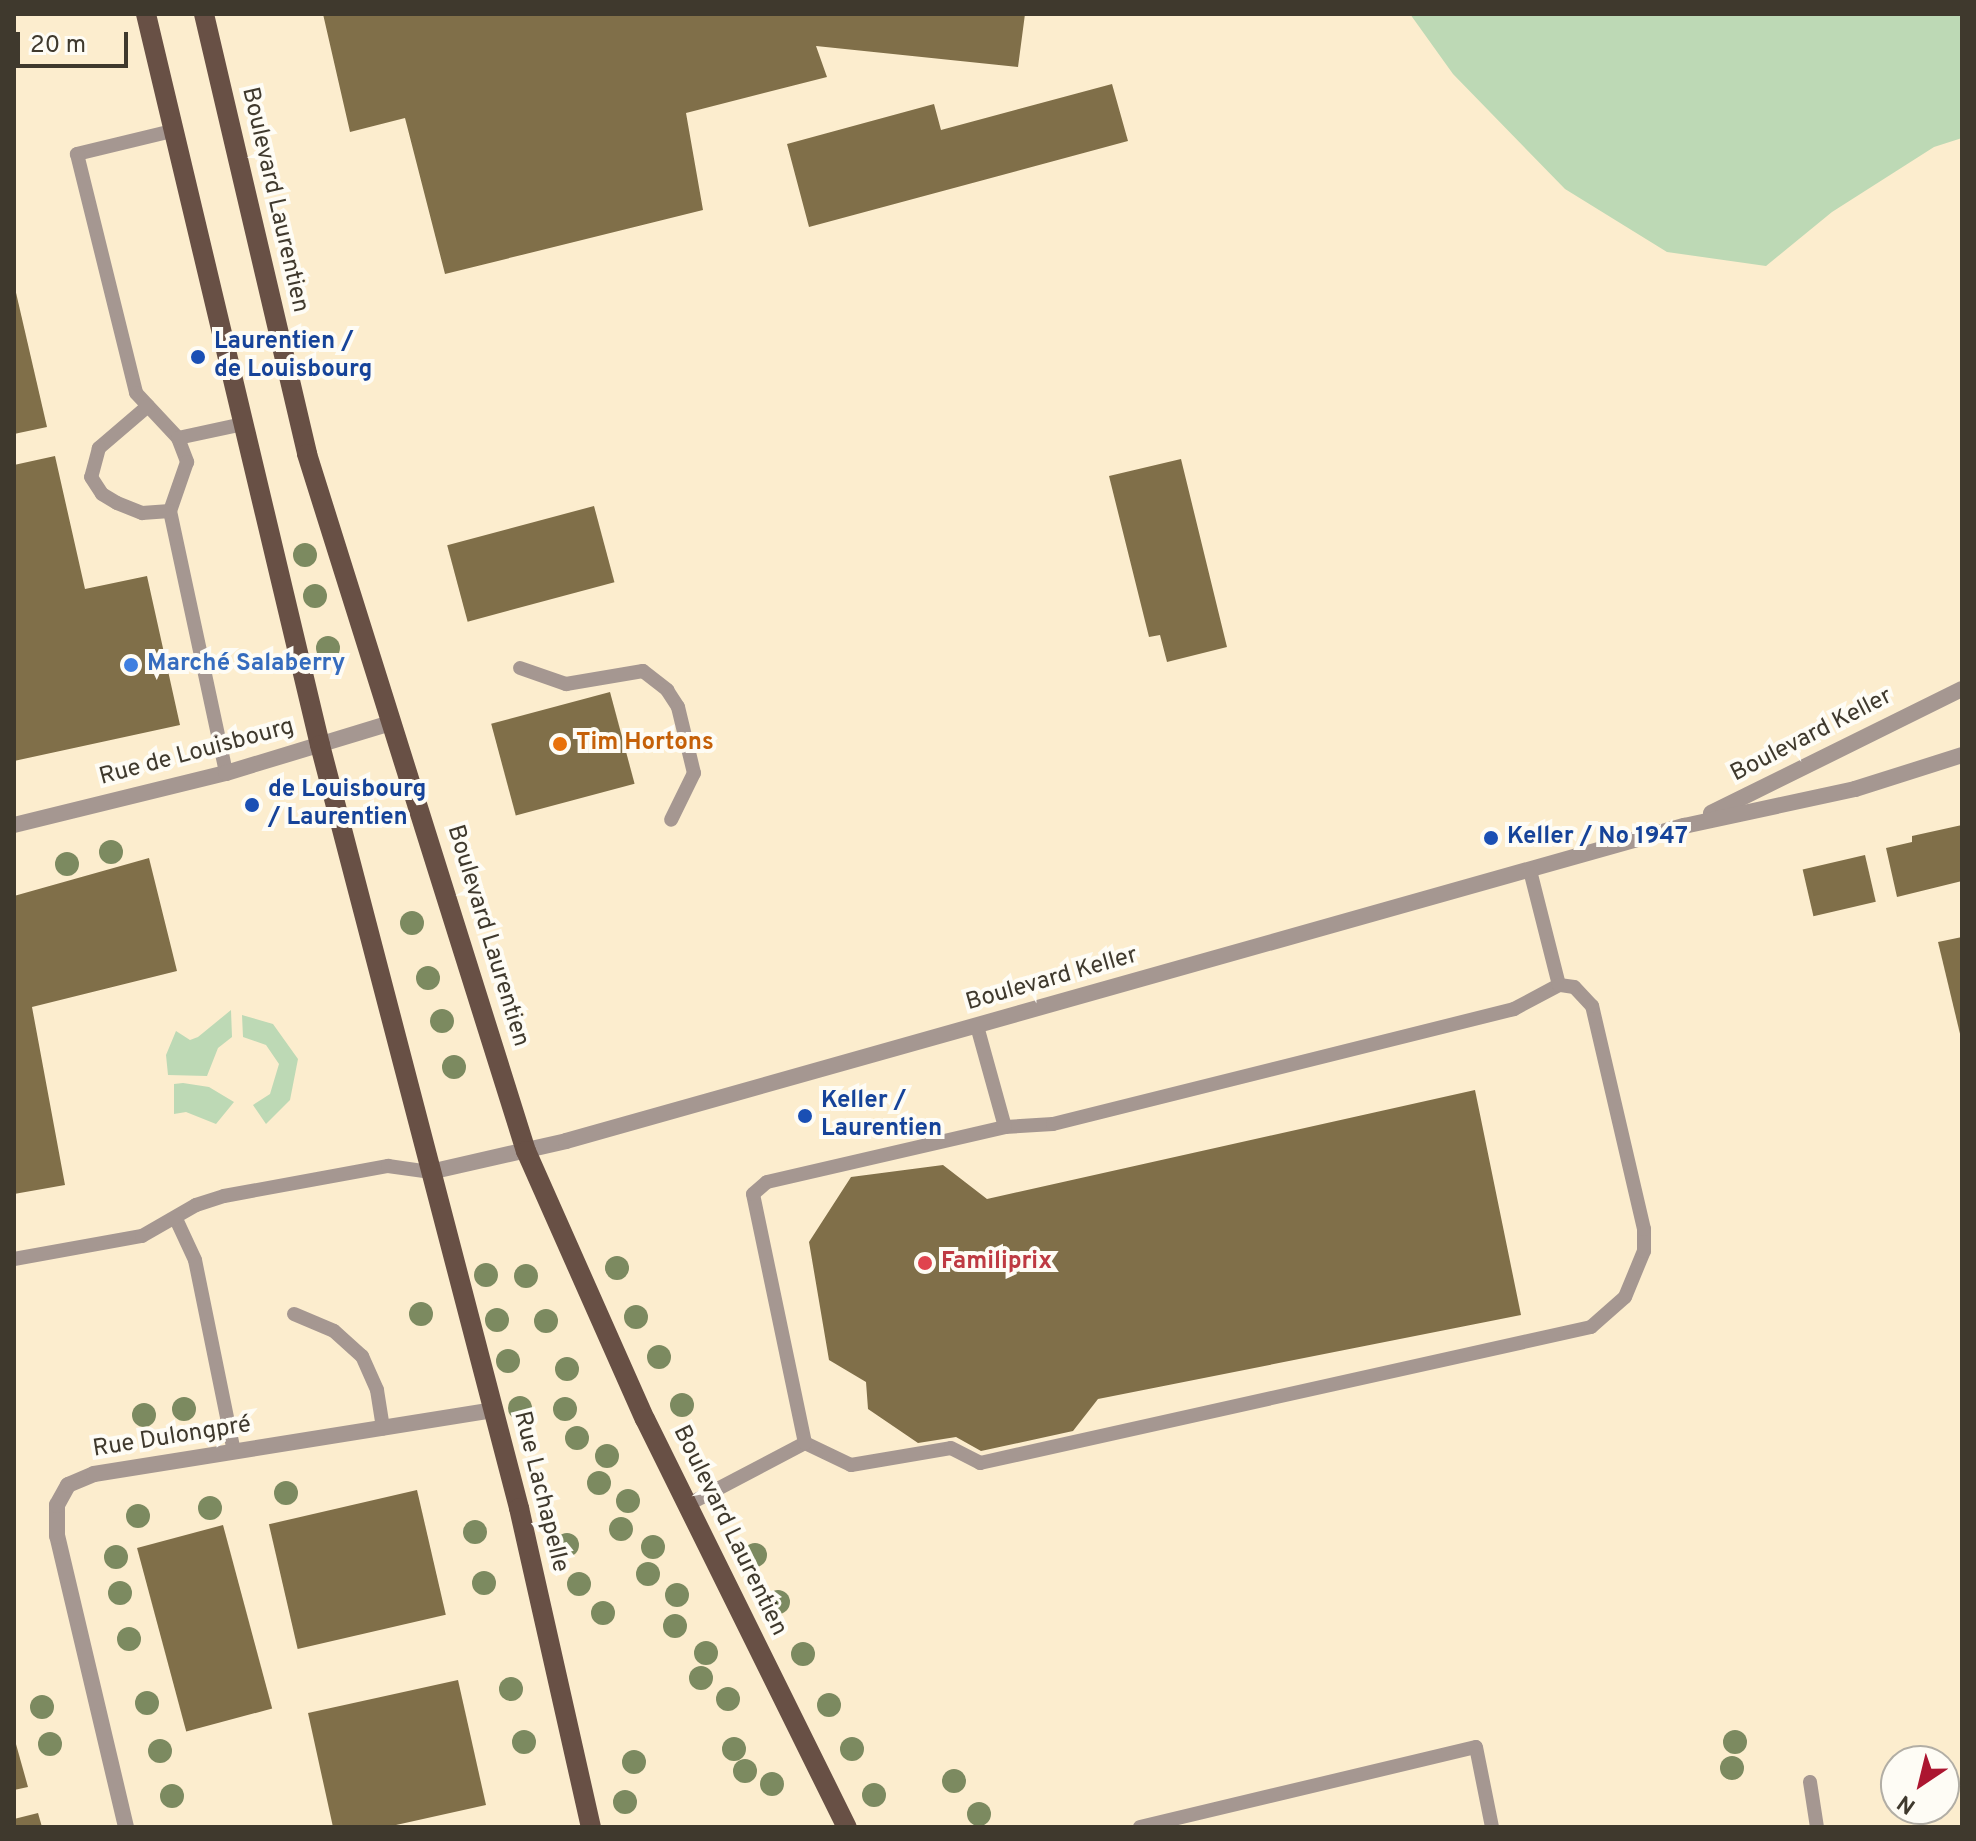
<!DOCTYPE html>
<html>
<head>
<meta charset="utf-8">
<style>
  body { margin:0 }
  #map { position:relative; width:1976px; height:1841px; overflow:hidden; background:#fcedce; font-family:Overpass,sans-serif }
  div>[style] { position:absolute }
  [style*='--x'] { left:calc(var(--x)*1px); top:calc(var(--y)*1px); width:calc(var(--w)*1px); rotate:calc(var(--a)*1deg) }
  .green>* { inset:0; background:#bdd9b5 }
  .building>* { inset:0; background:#806f49; transform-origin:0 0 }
  .lane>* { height:14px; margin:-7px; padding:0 7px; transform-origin:7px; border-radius:7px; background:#a59791 }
  .street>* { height:16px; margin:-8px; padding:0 8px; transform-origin:8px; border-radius:8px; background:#a59791 }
  .primary>* { height:20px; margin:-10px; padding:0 10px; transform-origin:10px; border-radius:10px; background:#685045 }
  .trees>* { width:24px; height:24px; margin:-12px; border-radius:50%; background:#7c8a60 }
  .dots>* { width:22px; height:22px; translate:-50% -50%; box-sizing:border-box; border:4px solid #fefcf5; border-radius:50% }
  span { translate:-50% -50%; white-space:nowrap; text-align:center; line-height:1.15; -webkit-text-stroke:8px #fefcf5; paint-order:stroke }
  .street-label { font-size:24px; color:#3f392d }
  .transit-label { font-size:24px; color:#164399; font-weight:700 }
  .left { translate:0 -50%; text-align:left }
  .shop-label { font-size:24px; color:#366cbe; font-weight:700 }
  .food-label { font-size:24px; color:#c56008; font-weight:700 }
  .health-label { font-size:24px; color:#be3a42; font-weight:700 }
  .frame { position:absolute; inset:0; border:16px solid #3f392d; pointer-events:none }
  .north { position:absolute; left:1880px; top:1745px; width:80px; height:80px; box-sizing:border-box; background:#fefcf5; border:2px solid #b2aea5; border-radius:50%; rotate:215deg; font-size:22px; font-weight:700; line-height:32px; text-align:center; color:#3f392d }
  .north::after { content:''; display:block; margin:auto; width:28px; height:36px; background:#ac1630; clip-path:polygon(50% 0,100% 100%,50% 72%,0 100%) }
  .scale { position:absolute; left:16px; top:32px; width:112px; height:36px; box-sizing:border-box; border:4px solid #3f392d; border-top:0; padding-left:10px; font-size:24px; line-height:28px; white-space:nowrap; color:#3f392d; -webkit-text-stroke:6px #fefcf5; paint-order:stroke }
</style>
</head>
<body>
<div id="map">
  <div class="green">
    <i style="clip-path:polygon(1410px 14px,1962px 14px,1962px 138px,1934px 147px,1832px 212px,1766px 266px,1667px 252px,1565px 189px,1453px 74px)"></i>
    <i style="clip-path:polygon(231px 1010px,232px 1037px,218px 1048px,207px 1076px,168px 1075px,166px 1055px,176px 1031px,190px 1040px,198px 1037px)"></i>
    <i style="clip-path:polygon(242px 1015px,273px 1024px,298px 1059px,290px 1100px,266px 1124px,253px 1105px,270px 1094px,279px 1064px,266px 1045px,243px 1037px)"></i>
    <i style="clip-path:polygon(183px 1083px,209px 1087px,234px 1102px,216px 1124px,186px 1112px,174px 1114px,174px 1084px)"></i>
  </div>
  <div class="building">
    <i style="clip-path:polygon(323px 14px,1025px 14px,1018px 67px,816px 46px,827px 77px,686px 113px,703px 210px,445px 274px,405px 118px,350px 132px)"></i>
    <i style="clip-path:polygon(1112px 84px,1128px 141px,809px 227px,787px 144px,934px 104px,941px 130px)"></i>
    <i style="clip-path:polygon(14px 284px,47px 427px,14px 434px)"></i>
    <i style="clip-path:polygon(55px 456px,85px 589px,147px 576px,180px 725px,14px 761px,14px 465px)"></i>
    <i style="clip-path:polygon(1181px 459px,1227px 647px,1167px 662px,1160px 635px,1149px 637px,1109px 476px)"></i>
    <i style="left:594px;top:506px;width:79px;height:152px;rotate:75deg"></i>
    <i style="left:610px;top:692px;width:95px;height:123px;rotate:75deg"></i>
    <i style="clip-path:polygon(1962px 825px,1962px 881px,1897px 897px,1886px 848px,1912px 842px,1912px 836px)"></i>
    <i style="left:1865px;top:855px;width:48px;height:64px;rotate:77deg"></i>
    <i style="clip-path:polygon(149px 858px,177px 971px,32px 1007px,65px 1185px,14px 1194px,14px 896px)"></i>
    <i style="clip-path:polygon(1962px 937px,1962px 1038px,1961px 1038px,1938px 942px)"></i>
    <i style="clip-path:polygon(1475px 1090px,1521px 1315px,1098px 1399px,1073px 1431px,981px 1451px,956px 1437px,918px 1443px,868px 1409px,866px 1382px,829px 1360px,809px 1242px,851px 1177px,943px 1165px,987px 1199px)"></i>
    <i style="left:417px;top:1490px;width:128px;height:152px;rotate:77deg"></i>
    <i style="left:223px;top:1525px;width:190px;height:89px;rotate:75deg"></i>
    <i style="clip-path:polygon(458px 1680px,486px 1805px,387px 1827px,333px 1827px,308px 1713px)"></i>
    <i style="clip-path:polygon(14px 1737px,28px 1787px,14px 1790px)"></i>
    <i style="clip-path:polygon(38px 1813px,42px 1827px,14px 1827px,14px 1819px)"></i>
  </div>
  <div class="lane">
    <i style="--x:172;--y:131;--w:98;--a:166.4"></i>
    <i style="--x:77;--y:154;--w:246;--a:76.1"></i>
    <i style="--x:136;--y:393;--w:62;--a:47"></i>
    <i style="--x:178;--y:438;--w:26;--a:69"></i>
    <i style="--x:187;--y:462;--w:52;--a:109.1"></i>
    <i style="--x:170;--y:511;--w:268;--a:77.9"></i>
    <i style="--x:148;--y:406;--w:65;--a:139.4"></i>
    <i style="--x:99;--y:448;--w:30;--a:105"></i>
    <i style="--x:91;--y:477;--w:20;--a:57"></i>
    <i style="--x:102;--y:494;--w:17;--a:31"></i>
    <i style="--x:117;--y:503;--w:27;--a:22"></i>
    <i style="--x:142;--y:513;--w:28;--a:-4"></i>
    <i style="--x:178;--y:438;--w:66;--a:-12.2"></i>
    <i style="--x:520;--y:668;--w:49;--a:19.2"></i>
    <i style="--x:566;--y:684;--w:78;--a:-9.6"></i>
    <i style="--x:643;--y:671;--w:31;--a:38"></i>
    <i style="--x:667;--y:690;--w:20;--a:57"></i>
    <i style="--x:678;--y:707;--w:68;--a:76.4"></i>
    <i style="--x:694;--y:773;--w:52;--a:116.1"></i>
    <i style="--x:1005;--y:1127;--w:48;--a:-3.6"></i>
    <i style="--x:1053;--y:1124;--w:475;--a:-14"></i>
    <i style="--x:1514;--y:1009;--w:51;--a:-28.1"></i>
    <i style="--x:1559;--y:985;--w:119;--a:-104.2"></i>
    <i style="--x:176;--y:1219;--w:45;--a:65.1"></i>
    <i style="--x:195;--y:1260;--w:195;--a:78.5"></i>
    <i style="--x:14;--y:1259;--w:130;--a:-10.2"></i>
    <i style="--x:142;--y:1236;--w:62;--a:-29.9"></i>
    <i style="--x:196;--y:1205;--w:29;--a:-18"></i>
    <i style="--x:224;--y:1196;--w:167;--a:-10.4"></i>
    <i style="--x:388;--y:1166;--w:42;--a:8.1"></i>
    <i style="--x:294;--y:1314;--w:43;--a:23"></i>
    <i style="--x:334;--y:1331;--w:38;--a:42"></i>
    <i style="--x:362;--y:1356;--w:37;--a:66"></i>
    <i style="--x:377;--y:1390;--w:39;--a:81"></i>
    <i style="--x:805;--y:1443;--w:51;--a:25.6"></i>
    <i style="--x:851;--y:1465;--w:101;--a:-9.6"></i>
    <i style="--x:951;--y:1448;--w:33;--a:27"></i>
    <i style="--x:980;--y:1463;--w:626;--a:-12.55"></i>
    <i style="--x:1591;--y:1327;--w:45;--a:-41.4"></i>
    <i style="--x:1625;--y:1297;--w:50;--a:-67.6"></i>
    <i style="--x:1644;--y:1251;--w:22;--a:-90"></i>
    <i style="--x:1644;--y:1229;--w:229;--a:-103.1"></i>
    <i style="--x:1592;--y:1006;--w:26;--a:-133"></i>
    <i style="--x:1574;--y:987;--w:15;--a:-172"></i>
    <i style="--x:687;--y:1505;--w:133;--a:-27.7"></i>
    <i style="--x:805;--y:1443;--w:254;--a:-101.8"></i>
    <i style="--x:753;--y:1194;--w:18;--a:-41"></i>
    <i style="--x:767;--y:1182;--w:244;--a:-13"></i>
    <i style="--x:1005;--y:1127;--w:105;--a:-105.5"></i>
    <i style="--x:1810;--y:1782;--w:46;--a:81.2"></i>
    <i style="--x:1140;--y:1827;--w:345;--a:-13.4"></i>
    <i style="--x:1476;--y:1747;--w:82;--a:78.7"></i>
  </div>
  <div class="street">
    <i style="--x:1711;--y:813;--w:280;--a:-26.3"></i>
    <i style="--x:14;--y:825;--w:218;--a:-13.8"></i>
    <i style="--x:226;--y:773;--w:172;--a:-16.9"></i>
    <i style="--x:430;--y:1172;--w:139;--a:-12.8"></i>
    <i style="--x:566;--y:1141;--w:1162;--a:-15.74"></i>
    <i style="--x:1684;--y:826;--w:175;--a:-12.2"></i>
    <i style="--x:1855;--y:789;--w:112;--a:-17.6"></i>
    <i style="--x:126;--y:1827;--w:299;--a:-103.3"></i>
    <i style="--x:57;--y:1536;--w:31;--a:-90"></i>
    <i style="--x:57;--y:1505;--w:23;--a:-61"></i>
    <i style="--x:68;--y:1485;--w:28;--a:-23"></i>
    <i style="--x:94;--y:1474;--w:404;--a:-9.1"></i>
  </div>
  <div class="primary">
    <i style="--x:146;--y:14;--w:751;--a:76.61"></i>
    <i style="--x:320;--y:745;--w:789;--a:75.38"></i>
    <i style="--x:519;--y:1508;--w:327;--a:77.3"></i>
    <i style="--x:204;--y:14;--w:452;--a:76.8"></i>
    <i style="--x:307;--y:454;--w:731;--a:72.56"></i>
    <i style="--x:526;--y:1151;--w:293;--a:66.1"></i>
    <i style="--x:645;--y:1419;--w:455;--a:63.7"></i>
  </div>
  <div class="trees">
    <i style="left:305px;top:555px"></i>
    <i style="left:315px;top:596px"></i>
    <i style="left:328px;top:648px"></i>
    <i style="left:111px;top:852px"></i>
    <i style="left:67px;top:864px"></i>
    <i style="left:412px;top:923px"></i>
    <i style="left:428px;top:978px"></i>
    <i style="left:442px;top:1021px"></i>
    <i style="left:454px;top:1067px"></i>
    <i style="left:617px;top:1268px"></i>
    <i style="left:486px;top:1275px"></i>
    <i style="left:526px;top:1276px"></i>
    <i style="left:421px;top:1314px"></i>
    <i style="left:636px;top:1317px"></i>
    <i style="left:497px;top:1320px"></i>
    <i style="left:546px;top:1321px"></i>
    <i style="left:659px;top:1357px"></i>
    <i style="left:508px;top:1361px"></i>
    <i style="left:567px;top:1369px"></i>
    <i style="left:682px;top:1405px"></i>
    <i style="left:520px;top:1408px"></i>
    <i style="left:184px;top:1409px"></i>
    <i style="left:565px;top:1409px"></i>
    <i style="left:144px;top:1415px"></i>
    <i style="left:577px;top:1438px"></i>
    <i style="left:607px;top:1456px"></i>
    <i style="left:599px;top:1483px"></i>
    <i style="left:286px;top:1493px"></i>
    <i style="left:628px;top:1501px"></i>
    <i style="left:210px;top:1508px"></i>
    <i style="left:138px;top:1516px"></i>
    <i style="left:621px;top:1529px"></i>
    <i style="left:475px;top:1532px"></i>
    <i style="left:567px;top:1545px"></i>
    <i style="left:653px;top:1547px"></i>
    <i style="left:755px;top:1555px"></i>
    <i style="left:116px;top:1557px"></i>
    <i style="left:648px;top:1574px"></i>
    <i style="left:484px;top:1583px"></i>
    <i style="left:579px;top:1584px"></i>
    <i style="left:120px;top:1593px"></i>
    <i style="left:677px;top:1595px"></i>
    <i style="left:778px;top:1602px"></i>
    <i style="left:603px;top:1613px"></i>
    <i style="left:675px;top:1626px"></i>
    <i style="left:129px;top:1639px"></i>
    <i style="left:706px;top:1653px"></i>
    <i style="left:803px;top:1654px"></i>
    <i style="left:701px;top:1678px"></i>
    <i style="left:511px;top:1689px"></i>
    <i style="left:728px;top:1699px"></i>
    <i style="left:147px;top:1703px"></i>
    <i style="left:829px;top:1705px"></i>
    <i style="left:42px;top:1707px"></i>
    <i style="left:524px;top:1742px"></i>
    <i style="left:1735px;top:1742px"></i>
    <i style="left:50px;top:1744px"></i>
    <i style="left:734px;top:1749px"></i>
    <i style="left:852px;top:1749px"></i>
    <i style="left:160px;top:1751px"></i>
    <i style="left:634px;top:1762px"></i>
    <i style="left:1732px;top:1768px"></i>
    <i style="left:745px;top:1771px"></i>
    <i style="left:954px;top:1781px"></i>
    <i style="left:772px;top:1784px"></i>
    <i style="left:874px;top:1795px"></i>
    <i style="left:172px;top:1796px"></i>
    <i style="left:625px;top:1802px"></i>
    <i style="left:979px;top:1814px"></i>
  </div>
  <div class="dots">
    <i style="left:198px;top:357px;background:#1a4fb4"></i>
    <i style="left:131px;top:665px;background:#3f7fe0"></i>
    <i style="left:560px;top:744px;background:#e8710a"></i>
    <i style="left:252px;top:805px;background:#1a4fb4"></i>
    <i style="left:1491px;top:838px;background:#1a4fb4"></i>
    <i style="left:805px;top:1116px;background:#1a4fb4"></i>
    <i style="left:925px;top:1263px;background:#e0444e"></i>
  </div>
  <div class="street-label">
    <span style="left:274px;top:200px;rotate:77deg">Boulevard Laurentien</span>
    <span style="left:1812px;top:736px;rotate:-27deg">Boulevard Keller</span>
    <span style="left:197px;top:753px;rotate:-15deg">Rue de Louisbourg</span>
    <span style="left:487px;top:936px;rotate:73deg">Boulevard Laurentien</span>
    <span style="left:1052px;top:980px;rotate:-16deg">Boulevard Keller</span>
    <span style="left:172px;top:1438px;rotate:-9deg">Rue Dulongpré</span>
    <span style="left:540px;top:1492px;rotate:76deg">Rue Lachapelle</span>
    <span style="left:729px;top:1531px;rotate:64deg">Boulevard Laurentien</span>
  </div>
  <div class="transit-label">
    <span class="left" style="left:214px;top:357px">Laurentien /<br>de Louisbourg</span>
    <span class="left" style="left:268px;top:805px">de Louisbourg<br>/ Laurentien</span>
    <span class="left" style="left:1507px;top:838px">Keller / No 1947</span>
    <span class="left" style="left:821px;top:1116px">Keller /<br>Laurentien</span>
  </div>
  <div class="shop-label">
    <span class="left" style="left:147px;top:665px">Marché Salaberry</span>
  </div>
  <div class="food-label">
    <span class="left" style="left:576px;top:744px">Tim Hortons</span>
  </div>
  <div class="health-label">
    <span class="left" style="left:941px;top:1263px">Familiprix</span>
  </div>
  <div class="frame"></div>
  <div class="north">N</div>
  <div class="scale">20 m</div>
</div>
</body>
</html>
